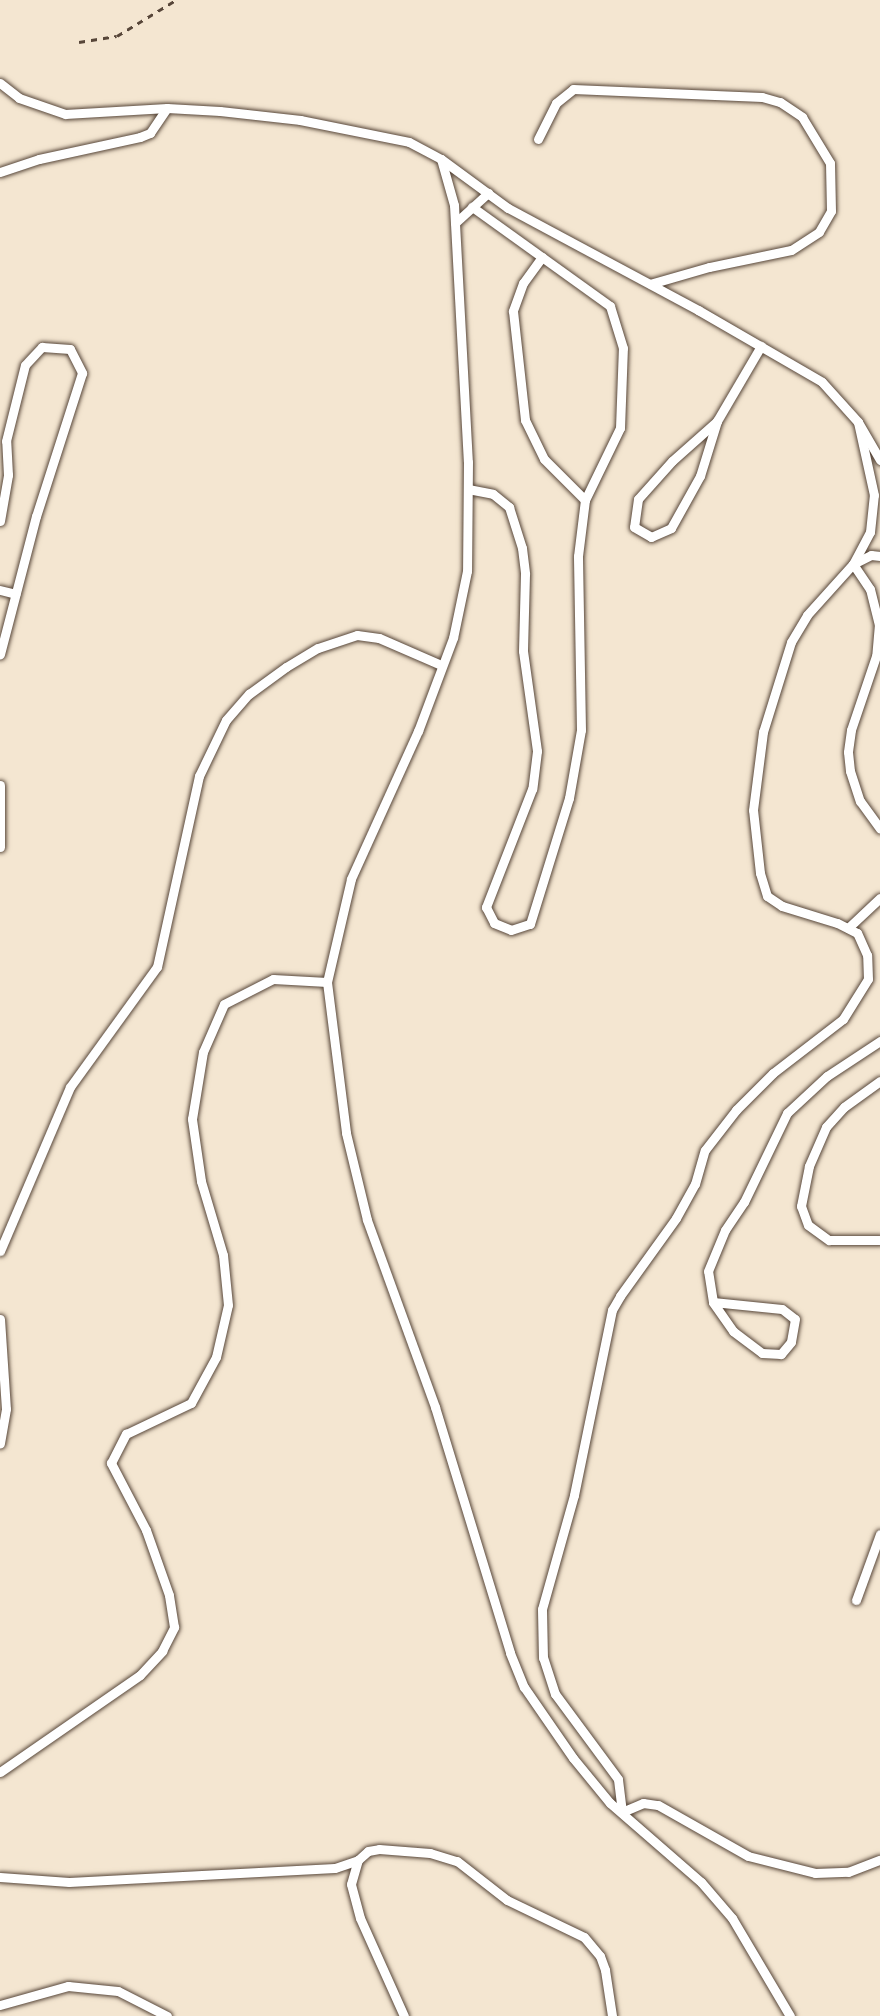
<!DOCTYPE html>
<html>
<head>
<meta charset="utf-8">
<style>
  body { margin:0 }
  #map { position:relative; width:880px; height:2016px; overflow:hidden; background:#f4e6d1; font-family:Caveat,sans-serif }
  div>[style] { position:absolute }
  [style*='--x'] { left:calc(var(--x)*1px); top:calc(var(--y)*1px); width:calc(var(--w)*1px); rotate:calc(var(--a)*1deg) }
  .path>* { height:3px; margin-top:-1.5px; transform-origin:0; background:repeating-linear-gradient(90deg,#574639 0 6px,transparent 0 12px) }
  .roads { filter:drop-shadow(0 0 2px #574639) drop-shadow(0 0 2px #574639) }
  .service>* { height:9px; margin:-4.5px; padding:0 4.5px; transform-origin:4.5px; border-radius:4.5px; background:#fff }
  span { translate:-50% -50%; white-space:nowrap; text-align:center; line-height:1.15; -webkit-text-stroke:6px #f7f3e8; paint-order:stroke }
</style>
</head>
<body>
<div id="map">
  <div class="path">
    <i style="--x:79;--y:42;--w:38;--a:-9"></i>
    <i style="--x:117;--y:36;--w:69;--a:-31.4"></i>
  </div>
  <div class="roads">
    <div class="service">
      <i style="--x:0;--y:83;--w:24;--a:38"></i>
      <i style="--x:19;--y:98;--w:49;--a:19.2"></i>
      <i style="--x:65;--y:114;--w:102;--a:-3.4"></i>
      <i style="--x:167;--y:108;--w:53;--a:3.2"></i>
      <i style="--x:220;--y:111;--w:81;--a:6.4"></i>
      <i style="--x:300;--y:120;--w:111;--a:11.4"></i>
      <i style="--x:409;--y:142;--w:36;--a:28"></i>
      <i style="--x:441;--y:159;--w:83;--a:36.2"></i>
      <i style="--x:508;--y:208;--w:216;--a:28.2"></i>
      <i style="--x:698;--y:310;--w:143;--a:30.1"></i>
      <i style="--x:822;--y:382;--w:54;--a:48"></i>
      <i style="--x:858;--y:422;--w:44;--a:59.9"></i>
      <i style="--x:538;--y:139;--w:40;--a:-63.4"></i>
      <i style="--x:556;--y:103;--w:22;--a:-39"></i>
      <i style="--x:573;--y:89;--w:189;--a:2.4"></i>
      <i style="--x:762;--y:97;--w:19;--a:16"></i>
      <i style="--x:780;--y:102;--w:27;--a:34"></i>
      <i style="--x:802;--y:117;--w:54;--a:58.7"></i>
      <i style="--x:830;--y:163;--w:48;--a:88.8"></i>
      <i style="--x:831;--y:211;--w:24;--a:120"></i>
      <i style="--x:819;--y:232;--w:33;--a:147"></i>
      <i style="--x:791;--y:250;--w:84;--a:168.3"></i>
      <i style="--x:709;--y:267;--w:61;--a:163.9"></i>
      <i style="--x:441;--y:159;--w:48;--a:74.2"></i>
      <i style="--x:454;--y:205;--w:257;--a:86.9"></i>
      <i style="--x:468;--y:462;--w:109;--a:90.5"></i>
      <i style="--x:467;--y:571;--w:68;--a:101.8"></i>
      <i style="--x:453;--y:638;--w:99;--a:110.6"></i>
      <i style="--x:418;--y:731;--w:162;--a:114.4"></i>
      <i style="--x:351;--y:879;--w:106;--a:103.1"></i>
      <i style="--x:327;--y:982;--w:152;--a:82.8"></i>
      <i style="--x:346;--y:1133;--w:89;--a:76.4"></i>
      <i style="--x:367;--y:1220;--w:199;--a:70"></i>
      <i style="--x:435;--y:1407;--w:257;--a:73"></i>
      <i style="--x:510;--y:1653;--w:37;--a:68"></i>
      <i style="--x:524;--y:1687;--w:86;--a:55.4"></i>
      <i style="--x:573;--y:1758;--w:58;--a:50.6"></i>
      <i style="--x:610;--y:1803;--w:121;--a:41"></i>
      <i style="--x:701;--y:1882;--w:48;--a:49.3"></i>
      <i style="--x:732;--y:1918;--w:114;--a:59.4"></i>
      <i style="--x:0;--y:172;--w:41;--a:-18.4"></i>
      <i style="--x:39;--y:159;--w:103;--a:-12.3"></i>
      <i style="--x:140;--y:137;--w:11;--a:-22"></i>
      <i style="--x:150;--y:133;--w:30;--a:-56"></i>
      <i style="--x:455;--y:223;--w:45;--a:-42.3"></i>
      <i style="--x:542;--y:257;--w:32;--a:126"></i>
      <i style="--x:523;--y:283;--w:30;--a:110"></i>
      <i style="--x:513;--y:311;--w:110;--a:83.7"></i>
      <i style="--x:525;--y:420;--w:43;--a:64"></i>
      <i style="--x:544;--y:459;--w:58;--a:45"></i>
      <i style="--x:717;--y:421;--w:60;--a:138.4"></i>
      <i style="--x:672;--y:461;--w:51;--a:131.8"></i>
      <i style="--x:638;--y:499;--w:28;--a:98"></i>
      <i style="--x:634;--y:527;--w:20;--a:30"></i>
      <i style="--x:651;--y:537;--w:22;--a:-24"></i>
      <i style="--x:671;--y:528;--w:60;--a:-60.9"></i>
      <i style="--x:700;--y:476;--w:58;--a:-72.8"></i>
      <i style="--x:717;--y:421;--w:87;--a:-59.6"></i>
      <i style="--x:468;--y:489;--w:25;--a:11"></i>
      <i style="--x:493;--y:494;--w:21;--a:39"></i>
      <i style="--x:509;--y:507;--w:43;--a:72.4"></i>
      <i style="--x:522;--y:548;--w:26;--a:83"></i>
      <i style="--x:525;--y:574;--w:77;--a:91.5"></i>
      <i style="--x:523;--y:651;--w:101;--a:82"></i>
      <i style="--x:537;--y:751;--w:38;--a:97"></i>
      <i style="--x:532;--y:789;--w:127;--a:111.3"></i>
      <i style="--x:486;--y:907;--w:18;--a:63"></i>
      <i style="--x:494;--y:923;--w:18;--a:22"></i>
      <i style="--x:511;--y:930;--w:20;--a:-18"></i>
      <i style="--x:530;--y:924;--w:132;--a:-72.8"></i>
      <i style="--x:569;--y:798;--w:69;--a:-80"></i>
      <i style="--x:581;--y:730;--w:174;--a:-91"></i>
      <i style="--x:578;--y:556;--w:56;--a:-82.9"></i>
      <i style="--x:585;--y:500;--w:80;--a:-64.1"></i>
      <i style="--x:620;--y:428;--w:80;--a:-87.9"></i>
      <i style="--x:623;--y:348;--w:44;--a:-107.2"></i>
      <i style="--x:610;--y:306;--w:170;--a:-144.3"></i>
      <i style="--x:0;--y:521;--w:47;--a:-80.1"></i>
      <i style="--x:8;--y:475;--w:34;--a:-93"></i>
      <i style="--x:6;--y:441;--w:78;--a:-76"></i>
      <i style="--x:25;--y:365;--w:25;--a:-47"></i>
      <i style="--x:42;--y:347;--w:28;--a:4"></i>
      <i style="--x:70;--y:349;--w:27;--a:63"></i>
      <i style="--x:82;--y:373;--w:150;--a:107.8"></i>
      <i style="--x:36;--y:516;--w:143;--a:104.6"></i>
      <i style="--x:880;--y:556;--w:9;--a:-174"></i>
      <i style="--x:871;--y:555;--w:20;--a:153"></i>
      <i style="--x:853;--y:564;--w:30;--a:56"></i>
      <i style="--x:870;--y:589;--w:36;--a:76"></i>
      <i style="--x:879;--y:624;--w:32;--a:95"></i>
      <i style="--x:876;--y:656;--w:78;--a:108.7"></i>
      <i style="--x:851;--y:730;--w:22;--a:98"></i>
      <i style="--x:848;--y:752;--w:19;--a:84"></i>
      <i style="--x:850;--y:771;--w:32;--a:72"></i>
      <i style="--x:860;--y:801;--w:34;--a:54"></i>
      <i style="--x:0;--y:590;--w:16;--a:14"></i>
      <i style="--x:0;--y:785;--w:62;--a:90"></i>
      <i style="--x:848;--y:928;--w:44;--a:-43.2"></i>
      <i style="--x:880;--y:1081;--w:44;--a:144.2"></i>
      <i style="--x:844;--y:1107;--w:27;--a:132"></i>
      <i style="--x:826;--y:1127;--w:43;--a:113.6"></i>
      <i style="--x:809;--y:1166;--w:41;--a:101.3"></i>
      <i style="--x:801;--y:1206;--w:20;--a:70"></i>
      <i style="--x:808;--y:1225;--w:26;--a:36"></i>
      <i style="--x:829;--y:1240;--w:51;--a:0"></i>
      <i style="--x:0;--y:1251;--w:178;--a:-66.9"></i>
      <i style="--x:70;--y:1087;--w:148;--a:-54.1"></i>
      <i style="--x:157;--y:967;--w:196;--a:-77.6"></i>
      <i style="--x:199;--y:776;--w:62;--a:-64.3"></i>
      <i style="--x:226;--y:720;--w:35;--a:-49"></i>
      <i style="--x:249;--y:694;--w:46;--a:-36.1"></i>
      <i style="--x:286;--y:667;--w:37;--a:-31"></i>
      <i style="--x:318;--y:648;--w:41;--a:-18.4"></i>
      <i style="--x:357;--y:635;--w:22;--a:8"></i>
      <i style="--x:379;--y:638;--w:68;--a:23.5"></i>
      <i style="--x:713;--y:1302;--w:69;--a:5.8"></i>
      <i style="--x:782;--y:1309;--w:16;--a:38"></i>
      <i style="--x:795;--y:1319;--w:23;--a:100"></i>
      <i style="--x:791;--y:1342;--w:16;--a:130"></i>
      <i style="--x:781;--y:1354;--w:19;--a:-177"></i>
      <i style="--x:762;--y:1353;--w:36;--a:-143"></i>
      <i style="--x:733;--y:1331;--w:35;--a:-125"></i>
      <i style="--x:713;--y:1302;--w:31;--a:-99"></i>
      <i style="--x:708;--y:1271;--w:44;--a:-67.5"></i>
      <i style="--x:725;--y:1230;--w:34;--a:-56"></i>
      <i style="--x:744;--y:1202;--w:99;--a:-64.2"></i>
      <i style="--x:787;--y:1113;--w:54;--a:-42.8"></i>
      <i style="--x:827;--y:1076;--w:64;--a:-33.4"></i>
      <i style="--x:0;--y:1319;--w:90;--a:86.2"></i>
      <i style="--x:6;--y:1409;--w:35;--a:100"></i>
      <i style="--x:856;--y:1600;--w:70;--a:-70"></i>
      <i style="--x:0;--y:1772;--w:170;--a:-34.7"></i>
      <i style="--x:140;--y:1675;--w:33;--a:-47"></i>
      <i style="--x:162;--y:1651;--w:27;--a:-63"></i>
      <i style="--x:174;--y:1627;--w:32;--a:-99"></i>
      <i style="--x:169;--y:1595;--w:69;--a:-109.5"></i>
      <i style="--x:146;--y:1530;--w:76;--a:-117.6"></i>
      <i style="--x:111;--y:1463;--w:33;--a:-63"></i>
      <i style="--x:126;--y:1434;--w:72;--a:-25.5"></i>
      <i style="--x:191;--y:1403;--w:52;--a:-61.5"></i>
      <i style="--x:216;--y:1357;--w:53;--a:-77"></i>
      <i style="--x:228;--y:1305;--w:50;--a:-95.7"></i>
      <i style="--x:223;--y:1255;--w:77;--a:-106.6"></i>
      <i style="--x:201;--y:1181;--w:63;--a:-98.3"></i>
      <i style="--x:192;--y:1119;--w:68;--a:-80.7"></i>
      <i style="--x:203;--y:1052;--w:52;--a:-66.4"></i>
      <i style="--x:224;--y:1004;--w:55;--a:-27"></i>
      <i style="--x:273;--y:979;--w:54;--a:3.2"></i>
      <i style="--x:622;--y:1812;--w:33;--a:-97"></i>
      <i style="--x:618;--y:1779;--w:106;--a:-126.5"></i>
      <i style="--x:555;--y:1694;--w:38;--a:-108"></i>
      <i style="--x:543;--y:1658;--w:49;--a:-91.2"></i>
      <i style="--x:542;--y:1609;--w:118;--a:-74.3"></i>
      <i style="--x:574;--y:1495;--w:189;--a:-78.4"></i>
      <i style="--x:612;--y:1310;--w:16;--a:-60"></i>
      <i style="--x:620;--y:1296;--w:96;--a:-54.3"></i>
      <i style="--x:676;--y:1218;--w:39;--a:-61"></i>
      <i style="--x:695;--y:1184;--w:35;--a:-74"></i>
      <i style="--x:705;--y:1150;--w:51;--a:-52.2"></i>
      <i style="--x:736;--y:1110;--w:52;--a:-45"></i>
      <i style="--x:773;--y:1073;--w:88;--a:-37.6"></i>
      <i style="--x:843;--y:1019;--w:47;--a:-58"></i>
      <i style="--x:868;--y:979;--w:24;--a:-92"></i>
      <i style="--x:867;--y:955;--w:24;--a:-114"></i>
      <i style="--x:857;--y:933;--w:22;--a:-153"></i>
      <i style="--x:837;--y:923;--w:58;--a:-162.8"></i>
      <i style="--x:782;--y:906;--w:18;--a:-146"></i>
      <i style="--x:767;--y:896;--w:24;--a:-107"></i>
      <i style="--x:760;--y:873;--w:63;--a:-96.3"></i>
      <i style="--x:753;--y:810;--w:79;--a:-82.7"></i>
      <i style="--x:763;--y:732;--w:94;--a:-72.7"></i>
      <i style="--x:791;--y:642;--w:31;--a:-59"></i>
      <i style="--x:807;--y:615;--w:69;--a:-48"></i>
      <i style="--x:853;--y:564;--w:36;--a:-62"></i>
      <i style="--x:870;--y:532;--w:37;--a:-84"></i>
      <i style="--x:874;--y:495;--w:75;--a:-102.4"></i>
      <i style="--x:622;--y:1812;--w:23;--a:-23"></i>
      <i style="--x:643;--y:1803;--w:15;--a:8"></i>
      <i style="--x:658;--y:1805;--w:103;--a:29.5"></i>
      <i style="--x:748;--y:1856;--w:69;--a:14.2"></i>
      <i style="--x:815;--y:1873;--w:33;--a:-2"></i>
      <i style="--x:848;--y:1872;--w:34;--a:-21"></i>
      <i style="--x:0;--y:1877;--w:69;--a:4.1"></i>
      <i style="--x:69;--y:1882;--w:266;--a:-3"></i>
      <i style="--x:335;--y:1868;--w:24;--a:-19"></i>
      <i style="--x:0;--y:2005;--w:71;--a:-15.6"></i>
      <i style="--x:68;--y:1986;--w:50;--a:5.7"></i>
      <i style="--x:118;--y:1991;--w:55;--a:27"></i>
      <i style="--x:404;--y:2016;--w:107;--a:-114.2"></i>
      <i style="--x:360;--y:1918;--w:35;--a:-105"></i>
      <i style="--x:351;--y:1884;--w:25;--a:-74"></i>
      <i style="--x:358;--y:1860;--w:13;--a:-42"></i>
      <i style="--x:368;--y:1851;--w:11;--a:-10"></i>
      <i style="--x:379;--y:1849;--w:51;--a:4.5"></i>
      <i style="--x:430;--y:1853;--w:28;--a:17"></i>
      <i style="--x:457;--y:1861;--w:63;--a:38"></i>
      <i style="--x:507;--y:1900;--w:85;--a:25.7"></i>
      <i style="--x:584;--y:1937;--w:25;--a:50"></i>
      <i style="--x:600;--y:1956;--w:15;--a:70"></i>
      <i style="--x:605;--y:1970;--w:47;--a:81.3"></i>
    </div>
  </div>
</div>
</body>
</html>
